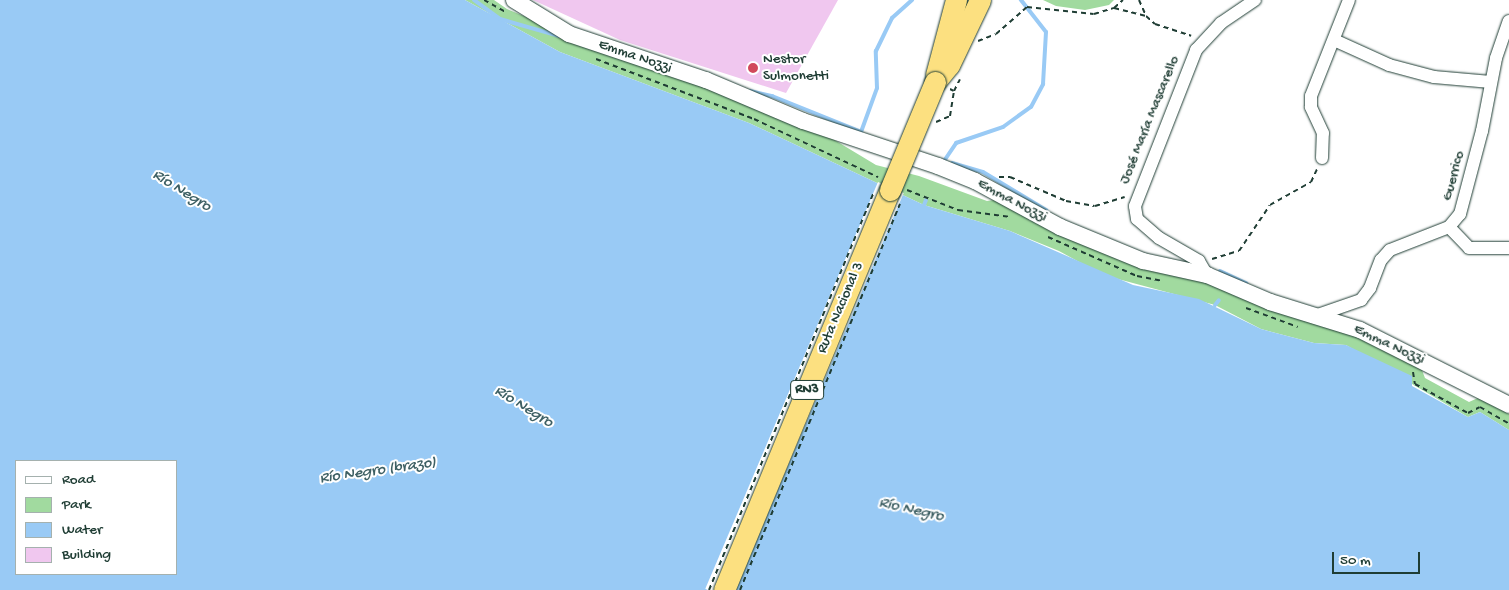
<!DOCTYPE html>
<html>
<head>
<meta charset="utf-8">
<style>
  body { margin:0 }
  #map { position:relative; width:1509px; height:590px; overflow:hidden; background:#fff; font-family:"Gochi Hand",sans-serif }
  div>[style] { position:absolute }
  [style*='--x'] { left:calc(var(--x)*1px); top:calc(var(--y)*1px); width:calc(var(--w)*1px); rotate:calc(var(--a)*1deg) }
  .green>* { inset:0; background:#a1da9f }
  .water>* { inset:0; background:#99caf5 }
  .pier>* { inset:0; background:#fff; transform-origin:0 0 }
  .stream>* { height:4px; margin:-2px; padding:0 2px; transform-origin:2px; border-radius:2px; background:#99caf5 }
  .building>* { inset:0; background:#f0c7ef }
  .path>* { height:2px; margin-top:-1px; transform-origin:0; background:repeating-linear-gradient(90deg,#1f3d34 0 5px,transparent 0 9px) }
  .roads { filter:drop-shadow(0 0 1px #1f3d34) drop-shadow(0 0 1px #1f3d34) }
  .minor>* { height:12px; margin:-6px; padding:0 6px; transform-origin:6px; border-radius:6px; background:#fff }
  .tertiary>* { height:16px; margin:-8px; padding:0 8px; transform-origin:8px; border-radius:8px; background:#fff }
  .trunk>* { height:21px; margin:-10.5px; padding:0 10.5px; transform-origin:10.5px; border-radius:10.5px; background:#fce080 }
  .path-bridge>* { height:2px; margin-top:-1px; transform-origin:0; background:repeating-linear-gradient(90deg,#1f3d34 0 5px,transparent 0 9px) }
  .bridges { filter:drop-shadow(0 0 1px #1f3d34) drop-shadow(0 0 1px #1f3d34) }
  .trunk-bridge>* { height:21px; margin:-10.5px; padding:0 10.5px; transform-origin:10.5px; border-radius:10.5px; background:#fce080 }
  .dots>* { width:14px; height:14px; translate:-50% -50%; box-sizing:border-box; border:2px solid #fff; border-radius:50% }
  span { translate:-50% -50%; white-space:nowrap; text-align:center; line-height:1.15; -webkit-text-stroke:4px #fff; paint-order:stroke }
  .shield-label span { padding:1px 4px; background:#fff; border:1px solid; border-radius:4px; -webkit-text-stroke-width:0 }
  .shield-label { font-size:14px; color:#1f3d34; font-weight:700 }
  .street-label { font-size:15px; color:#1f3d34 }
  .poi-label { font-size:15px; color:#1f3d34 }
  .left { translate:0 -50%; text-align:left }
  .water-label { font-size:16px; color:#3e6064; font-style:italic }
  .legend { position:absolute; left:15px; top:460px; width:162px; height:115px; box-sizing:border-box; background:#fff; border:1px solid #a5b1ae; margin:0; padding:6px 9px; list-style:none; font-size:15px; color:#1f3d34 }
  .legend li { display:flex; align-items:center; gap:10px; height:25px }
  .legend b { width:25px; border:1px solid #a5b1ae }
  .scale { position:absolute; left:1332px; top:552px; width:88px; height:22px; box-sizing:border-box; border:2px solid #1f3d34; border-top:0; padding-left:6px; font-size:15px; line-height:18px; white-space:nowrap; color:#1f3d34; -webkit-text-stroke:4px #fff; paint-order:stroke }
</style>
</head>
<body>
<div id="map">
  <div class="green">
    <i style="clip-path:polygon(465px 0,494px 0,507px 9px,636px 62px,803px 121px,876px 165px,919px 176px,987px 201px,1001px 199px,1358px 335px,1420px 365px,1425px 378px,1469px 402px,1480px 397px,1509px 414px,1509px 430px,1480px 412px,1468px 417px,1346px 345px,1314px 343px,1261px 329px,1215px 305px,1103px 275px,1059px 251px,1010px 231px,924px 205px,749px 123px,560px 52px)"></i>
    <i style="clip-path:polygon(1043px 0,1114px 0,1109px 5px,1085px 10px,1056px 6px)"></i>
  </div>
  <div class="water">
    <i style="clip-path:polygon(evenodd,0 0,465px 0,560px 52px,749px 123px,924px 205px,1010px 231px,1133px 285px,1199px 299px,1261px 329px,1314px 343px,1346px 345px,1412px 376px,1412px 386px,1468px 417px,1480px 412px,1509px 430px,1509px 590px,0 590px,0 0,16px 461px,176px 461px,176px 574px,16px 574px,16px 461px)"></i>
  </div>
  <div class="pier">
    <i style="left:878px;top:182px;width:28px;height:442px;rotate:23deg"></i>
  </div>
  <div class="stream">
    <i style="--x:474;--y:0;--w:32;--a:36"></i>
    <i style="--x:500;--y:19;--w:61;--a:16.1"></i>
    <i style="--x:750;--y:91;--w:23;--a:13"></i>
    <i style="--x:772;--y:96;--w:96;--a:22"></i>
    <i style="--x:861;--y:132;--w:47;--a:-70"></i>
    <i style="--x:877;--y:88;--w:37;--a:-92"></i>
    <i style="--x:876;--y:51;--w:37;--a:-64"></i>
    <i style="--x:892;--y:18;--w:27;--a:-42"></i>
    <i style="--x:944;--y:161;--w:22;--a:-56"></i>
    <i style="--x:956;--y:143;--w:50;--a:-18.8"></i>
    <i style="--x:1003;--y:127;--w:34;--a:-36"></i>
    <i style="--x:1031;--y:107;--w:26;--a:-62"></i>
    <i style="--x:1043;--y:84;--w:52;--a:-86.7"></i>
    <i style="--x:1046;--y:32;--w:41;--a:-128"></i>
    <i style="--x:952;--y:163;--w:32;--a:16"></i>
    <i style="--x:983;--y:172;--w:74;--a:31.1"></i>
    <i style="--x:924;--y:205;--w:5;--a:-68"></i>
    <i style="--x:1220;--y:271;--w:29;--a:25"></i>
    <i style="--x:1215;--y:305;--w:6;--a:-51"></i>
  </div>
  <div class="building">
    <i style="clip-path:polygon(533px 0,838px 0,786px 93px,620px 40px)"></i>
  </div>
  <div class="path">
    <i style="--x:484;--y:0;--w:25;--a:29"></i>
    <i style="--x:1139;--y:0;--w:17;--a:66"></i>
    <i style="--x:1146;--y:16;--w:12;--a:42"></i>
    <i style="--x:1155;--y:24;--w:38;--a:18"></i>
    <i style="--x:1114;--y:8;--w:32;--a:14"></i>
    <i style="--x:978;--y:41;--w:19;--a:-21"></i>
    <i style="--x:996;--y:34;--w:41;--a:-41.1"></i>
    <i style="--x:1027;--y:7;--w:67;--a:6"></i>
    <i style="--x:1094;--y:14;--w:21;--a:-17"></i>
    <i style="--x:1114;--y:8;--w:12;--a:-42"></i>
    <i style="--x:596;--y:59;--w:169;--a:20.8"></i>
    <i style="--x:754;--y:119;--w:137;--a:25.1"></i>
    <i style="--x:950;--y:89;--w:4;--a:27"></i>
    <i style="--x:954;--y:91;--w:13;--a:-63"></i>
    <i style="--x:936;--y:122;--w:15;--a:-23"></i>
    <i style="--x:950;--y:116;--w:25;--a:-81"></i>
    <i style="--x:999;--y:177;--w:11;--a:0"></i>
    <i style="--x:1010;--y:177;--w:61;--a:23.2"></i>
    <i style="--x:1066;--y:201;--w:29;--a:10"></i>
    <i style="--x:1095;--y:206;--w:31;--a:-17"></i>
    <i style="--x:907;--y:190;--w:55;--a:21.4"></i>
    <i style="--x:958;--y:210;--w:53;--a:7.5"></i>
    <i style="--x:1048;--y:237;--w:97;--a:23.7"></i>
    <i style="--x:1137;--y:276;--w:25;--a:11"></i>
    <i style="--x:1212;--y:259;--w:28;--a:-17"></i>
    <i style="--x:1239;--y:251;--w:55;--a:-56"></i>
    <i style="--x:1270;--y:205;--w:47;--a:-29.3"></i>
    <i style="--x:1311;--y:182;--w:14;--a:-65"></i>
    <i style="--x:1246;--y:308;--w:55;--a:20.1"></i>
    <i style="--x:1413;--y:372;--w:12;--a:81"></i>
    <i style="--x:1415;--y:384;--w:60;--a:28.7"></i>
    <i style="--x:1468;--y:413;--w:13;--a:-27"></i>
    <i style="--x:1480;--y:407;--w:34;--a:30"></i>
  </div>
  <div class="roads">
    <div class="minor">
      <i style="--x:1334;--y:40;--w:60;--a:24.4"></i>
      <i style="--x:1389;--y:65;--w:47;--a:14.9"></i>
      <i style="--x:1434;--y:77;--w:57;--a:5"></i>
      <i style="--x:1322;--y:158;--w:25;--a:-88"></i>
      <i style="--x:1323;--y:133;--w:29;--a:-115"></i>
      <i style="--x:1311;--y:107;--w:11;--a:-90"></i>
      <i style="--x:1311;--y:96;--w:103;--a:-68.4"></i>
      <i style="--x:1449;--y:227;--w:29;--a:46"></i>
      <i style="--x:1469;--y:248;--w:40;--a:0"></i>
      <i style="--x:1207;--y:275;--w:16;--a:-120"></i>
      <i style="--x:1199;--y:261;--w:46;--a:-150.1"></i>
      <i style="--x:1159;--y:238;--w:29;--a:-139"></i>
      <i style="--x:1137;--y:219;--w:13;--a:-99"></i>
      <i style="--x:1135;--y:206;--w:168;--a:-68.6"></i>
      <i style="--x:1196;--y:50;--w:37;--a:-47"></i>
      <i style="--x:1221;--y:23;--w:41;--a:-34.1"></i>
      <i style="--x:1315;--y:316;--w:49;--a:-19.2"></i>
      <i style="--x:1361;--y:300;--w:15;--a:-53"></i>
      <i style="--x:1370;--y:288;--w:30;--a:-69"></i>
      <i style="--x:1381;--y:260;--w:13;--a:-48"></i>
      <i style="--x:1390;--y:250;--w:63;--a:-21.3"></i>
      <i style="--x:1449;--y:227;--w:17;--a:-50"></i>
      <i style="--x:1460;--y:214;--w:86;--a:-75.2"></i>
      <i style="--x:1482;--y:131;--w:74;--a:-79.1"></i>
      <i style="--x:1496;--y:58;--w:39;--a:-71"></i>
    </div>
    <div class="tertiary">
      <i style="--x:514;--y:0;--w:65;--a:31.7"></i>
      <i style="--x:569;--y:34;--w:145;--a:18.6"></i>
      <i style="--x:706;--y:80;--w:105;--a:22.9"></i>
      <i style="--x:803;--y:121;--w:142;--a:18.4"></i>
      <i style="--x:938;--y:166;--w:40;--a:22"></i>
      <i style="--x:975;--y:181;--w:97;--a:28.4"></i>
      <i style="--x:1060;--y:227;--w:90;--a:22.3"></i>
      <i style="--x:1143;--y:261;--w:66;--a:12.3"></i>
      <i style="--x:1207;--y:275;--w:69;--a:23.2"></i>
      <i style="--x:1270;--y:302;--w:94;--a:17.3"></i>
      <i style="--x:1360;--y:330;--w:167;--a:26.7"></i>
    </div>
    <div class="trunk">
      <i style="--x:936;--y:75;--w:78;--a:-75.1"></i>
      <i style="--x:935;--y:82;--w:22;--a:-51"></i>
      <i style="--x:949;--y:65;--w:72;--a:-64.5"></i>
      <i style="--x:724;--y:590;--w:433;--a:-67.5"></i>
    </div>
  </div>
  <div class="path-bridge">
    <i style="--x:709;--y:590;--w:431;--a:-67.5"></i>
    <i style="--x:740;--y:590;--w:418;--a:-67.5"></i>
  </div>
  <div class="bridges">
    <div class="trunk-bridge">
      <i style="--x:890;--y:190;--w:117;--a:-67.4"></i>
    </div>
  </div>
  <div class="dots">
    <i style="left:753px;top:68px;background:#d1495b"></i>
  </div>
  <div class="shield-label">
    <span style="left:807px;top:390px">RN3</span>
  </div>
  <div class="street-label">
    <span style="left:635px;top:57px;rotate:19deg">Emma Nozzi</span>
    <span style="left:1150px;top:120px;rotate:-68deg">José María Mascarello</span>
    <span style="left:1454px;top:176px;rotate:-75deg">Guerrico</span>
    <span style="left:1012px;top:201px;rotate:28deg">Emma Nozzi</span>
    <span style="left:841px;top:308px;rotate:-67deg">Ruta Nacional 3</span>
    <span style="left:1389px;top:345px;rotate:25deg">Emma Nozzi</span>
  </div>
  <div class="poi-label">
    <span class="left" style="left:763px;top:68px">Nestor<br>Sulmonetti</span>
  </div>
  <div class="water-label">
    <span style="left:181px;top:192px;rotate:32deg">Río Negro</span>
    <span style="left:523px;top:408px;rotate:32deg">Río Negro</span>
    <span style="left:378px;top:472px;rotate:-8deg">Río Negro (brazo)</span>
    <span style="left:911px;top:511px;rotate:13deg">Río Negro</span>
  </div>
  <ul class="legend">
  <li><b style="height:6px;background:#fff"></b>Road</li>
  <li><b style="height:14px;background:#a1da9f"></b>Park</li>
  <li><b style="height:14px;background:#99caf5"></b>Water</li>
  <li><b style="height:14px;background:#f0c7ef"></b>Building</li>
  </ul>
  <div class="scale">50 m</div>
</div>
</body>
</html>
